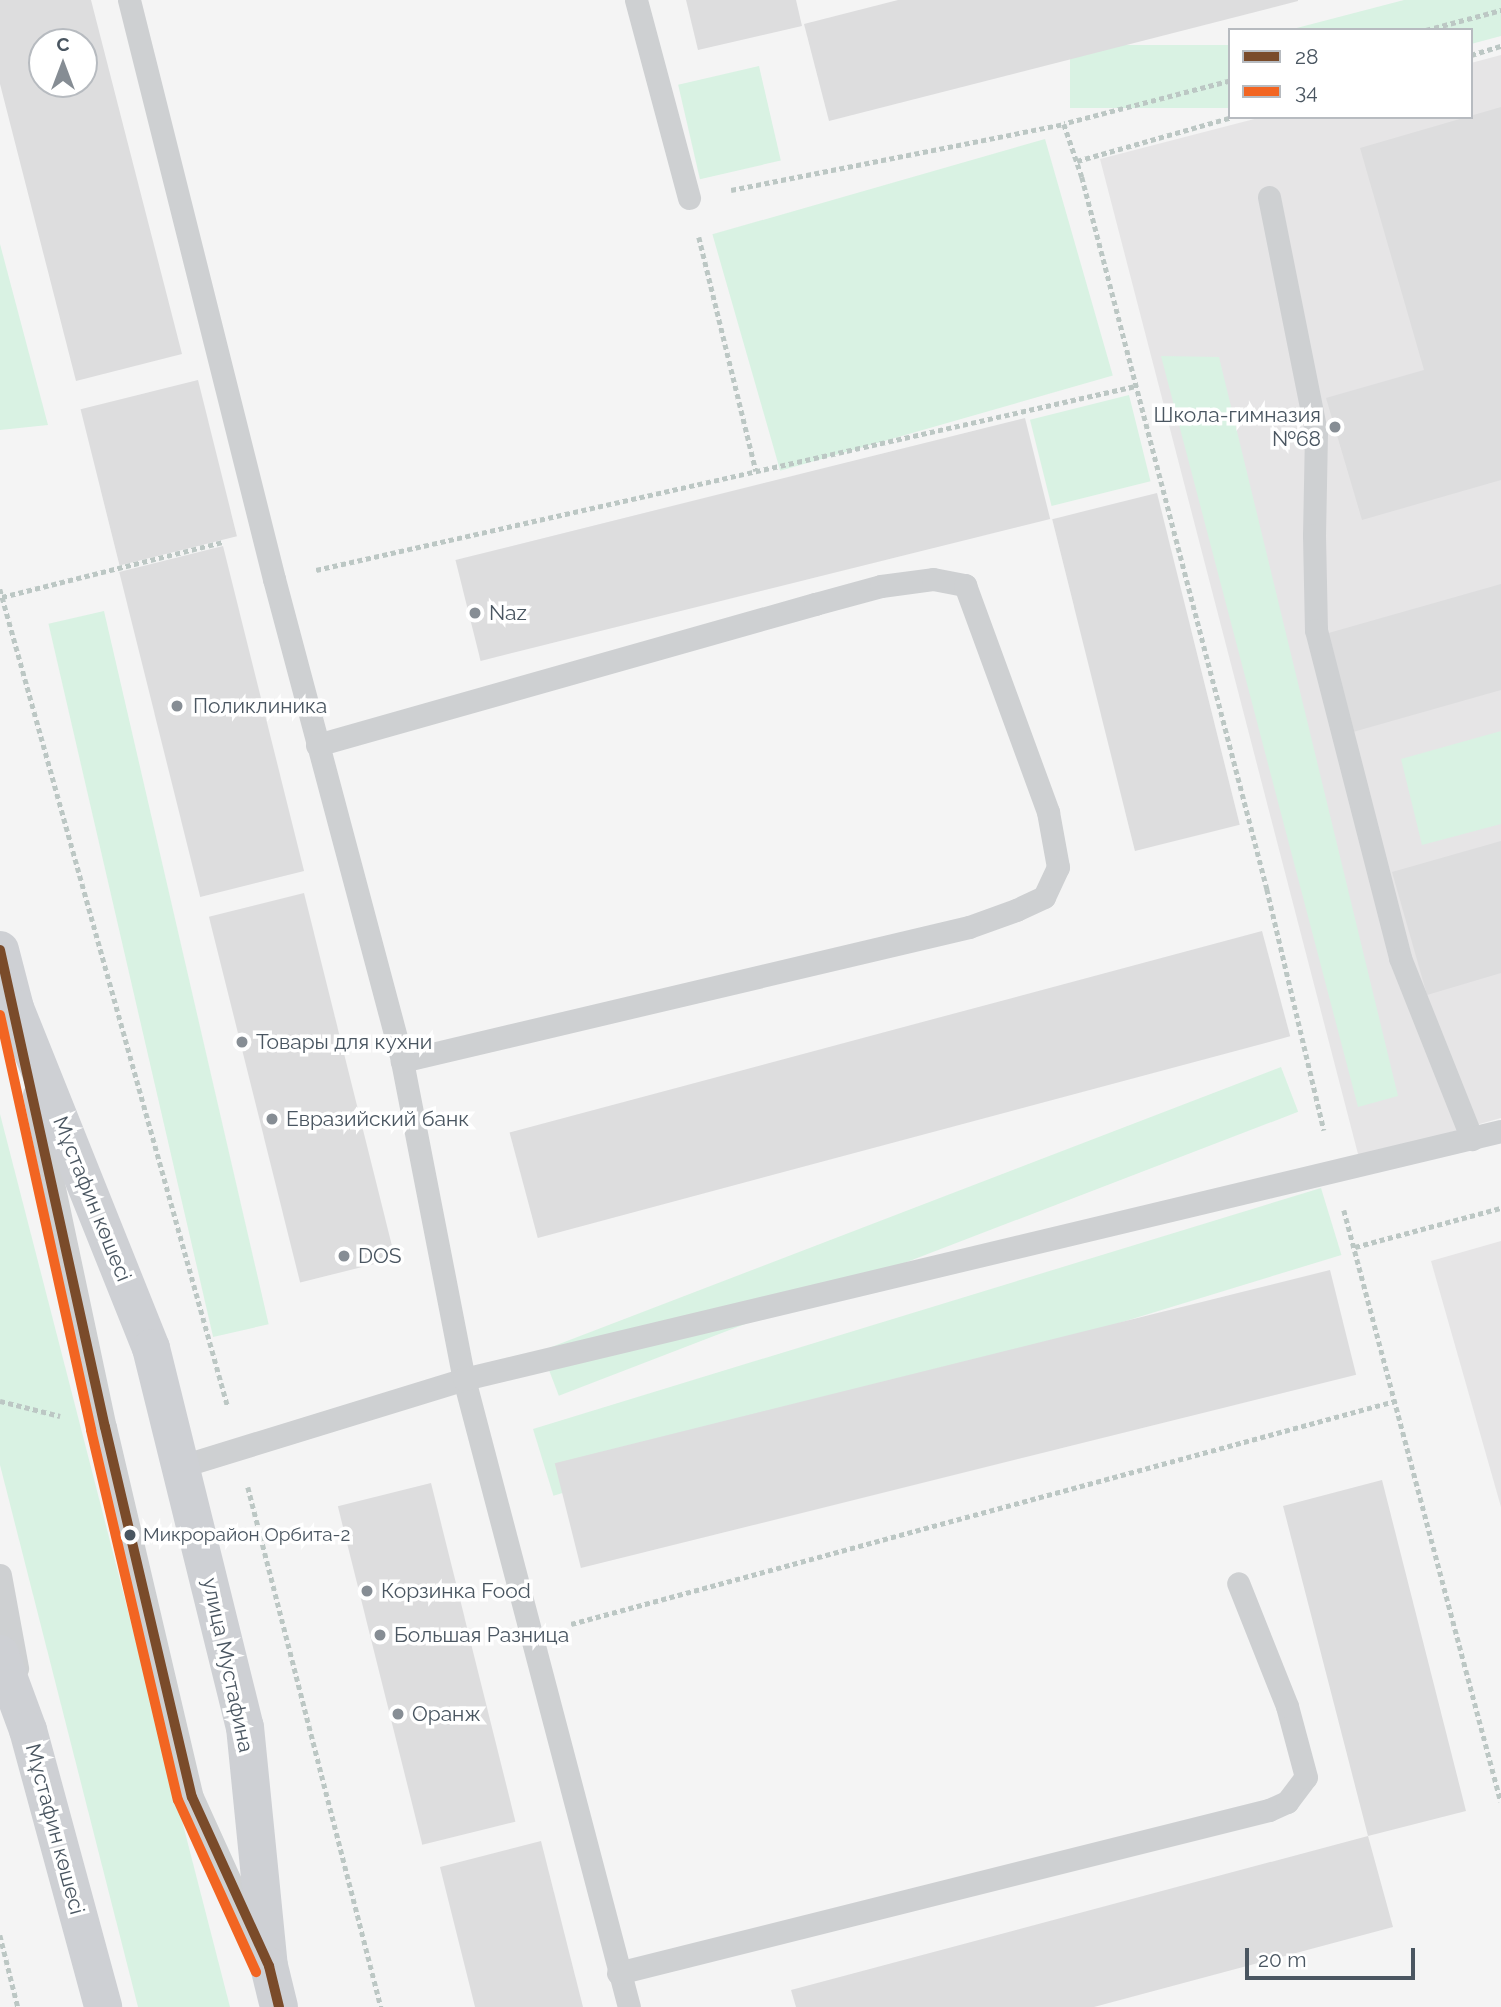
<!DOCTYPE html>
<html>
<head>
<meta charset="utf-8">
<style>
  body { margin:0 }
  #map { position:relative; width:1501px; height:2007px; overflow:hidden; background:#f4f4f4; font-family:Raleway,sans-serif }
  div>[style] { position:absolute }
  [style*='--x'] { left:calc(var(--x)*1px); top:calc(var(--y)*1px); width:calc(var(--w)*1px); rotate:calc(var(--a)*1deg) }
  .education>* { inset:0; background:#e6e5e6 }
  .green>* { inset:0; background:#d9f2e3; transform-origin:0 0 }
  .building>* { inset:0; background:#ddddde; transform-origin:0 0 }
  .path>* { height:4.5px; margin-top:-2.25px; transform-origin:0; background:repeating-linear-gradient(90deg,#bcc7c4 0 5px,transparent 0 8.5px) }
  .lane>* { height:23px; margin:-11.5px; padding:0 11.5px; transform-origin:11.5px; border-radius:11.5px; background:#ced0d2 }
  .secondary>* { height:38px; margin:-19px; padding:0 19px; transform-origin:19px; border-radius:19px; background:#ced0d4 }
  .bus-1>* { height:10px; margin:-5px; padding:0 5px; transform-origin:5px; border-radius:5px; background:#7a4b2a }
  .bus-2>* { height:10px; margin:-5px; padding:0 5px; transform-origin:5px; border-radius:5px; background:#f26522 }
  .dots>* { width:19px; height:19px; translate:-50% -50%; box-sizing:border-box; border:4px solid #fff; border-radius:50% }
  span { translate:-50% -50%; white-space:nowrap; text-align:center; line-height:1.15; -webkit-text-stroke:7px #fff; paint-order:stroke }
  .bus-label { font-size:19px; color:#4a5661 }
  .left { translate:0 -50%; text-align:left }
  .poi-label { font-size:21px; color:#4a5661 }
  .right { translate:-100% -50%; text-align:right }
  .street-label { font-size:21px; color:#4a5661 }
  .legend { position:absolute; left:1228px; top:28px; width:245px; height:91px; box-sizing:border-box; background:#fff; border:2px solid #b7bbc0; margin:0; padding:9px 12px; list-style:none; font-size:21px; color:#4a5661 }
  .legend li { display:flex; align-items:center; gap:14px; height:35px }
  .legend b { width:35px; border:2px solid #b7bbc0 }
  .north { position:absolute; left:28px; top:28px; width:70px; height:70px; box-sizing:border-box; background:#fff; border:2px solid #b7bbc0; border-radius:50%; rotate:0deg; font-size:19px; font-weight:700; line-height:28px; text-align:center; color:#4a5661 }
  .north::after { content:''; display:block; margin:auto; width:24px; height:32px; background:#868d94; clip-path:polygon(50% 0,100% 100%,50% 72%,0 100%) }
  .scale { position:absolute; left:1245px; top:1948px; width:170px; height:32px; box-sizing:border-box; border:4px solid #4a5661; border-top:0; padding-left:9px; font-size:21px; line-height:24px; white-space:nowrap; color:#4a5661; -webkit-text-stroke:5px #fff; paint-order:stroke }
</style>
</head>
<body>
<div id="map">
  <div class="education">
    <i style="clip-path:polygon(1501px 55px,1501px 1118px,1359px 1158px,1100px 159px,1262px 117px,1471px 117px,1471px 63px)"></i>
    <i style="clip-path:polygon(1501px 1241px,1501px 1507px,1431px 1261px)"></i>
  </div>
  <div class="green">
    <i style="clip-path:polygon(1404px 0,1501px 0,1501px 36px,1471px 44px,1471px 30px,1289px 30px)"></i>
    <i style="left:1230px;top:45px;width:63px;height:160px;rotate:90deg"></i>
    <i style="left:759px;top:66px;width:97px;height:83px;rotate:77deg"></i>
    <i style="left:1045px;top:139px;width:246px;height:346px;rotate:74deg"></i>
    <i style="clip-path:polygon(0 244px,48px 425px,0 430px)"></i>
    <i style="clip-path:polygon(1161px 356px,1219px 357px,1398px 1096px,1358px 1107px)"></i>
    <i style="left:1129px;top:395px;width:89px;height:102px;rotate:76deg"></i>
    <i style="left:104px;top:611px;width:732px;height:57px;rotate:77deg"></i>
    <i style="clip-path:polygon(1501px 731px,1501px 824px,1422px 845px,1401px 759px)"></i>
    <i style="left:1281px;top:1067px;width:48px;height:792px;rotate:69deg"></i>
    <i style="clip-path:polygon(0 1114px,230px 2007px,138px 2007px,0 1465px)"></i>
    <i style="left:1321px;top:1188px;width:70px;height:824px;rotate:73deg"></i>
  </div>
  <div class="building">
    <i style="clip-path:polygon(evenodd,0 0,91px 0,182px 354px,76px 381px,0 84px,0 0,42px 42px,84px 42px,84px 84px,42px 84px,42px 42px)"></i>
    <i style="clip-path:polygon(686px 0,796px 0,802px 26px,698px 50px)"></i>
    <i style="clip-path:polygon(898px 0,1298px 0,1298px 1px,829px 121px,804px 24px)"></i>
    <i style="clip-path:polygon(1501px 107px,1501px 480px,1362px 520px,1326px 398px,1424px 370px,1360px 148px)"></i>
    <i style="left:198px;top:380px;width:161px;height:121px;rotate:76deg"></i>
    <i style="left:1025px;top:418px;width:104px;height:587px;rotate:76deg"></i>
    <i style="left:1157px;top:493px;width:342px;height:108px;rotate:76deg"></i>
    <i style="left:223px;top:546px;width:335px;height:107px;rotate:76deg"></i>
    <i style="clip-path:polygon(1501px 584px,1501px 690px,1353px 732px,1325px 634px)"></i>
    <i style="clip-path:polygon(1501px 841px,1501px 973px,1427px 995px,1392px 872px)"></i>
    <i style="left:304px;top:893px;width:377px;height:98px;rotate:76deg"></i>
    <i style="left:1262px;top:931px;width:109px;height:779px;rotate:75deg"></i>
    <i style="left:1330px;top:1270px;width:108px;height:799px;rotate:76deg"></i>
    <i style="clip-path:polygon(1382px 1480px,1466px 1811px,1368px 1836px,1393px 1927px,1094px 2007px,796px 2007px,791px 1990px,1368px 1836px,1283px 1506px)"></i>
    <i style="left:431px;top:1483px;width:349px;height:96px;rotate:76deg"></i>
    <i style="clip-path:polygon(541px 1841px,583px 2007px,475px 2007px,440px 1867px)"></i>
  </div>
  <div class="path">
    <i style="--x:1426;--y:30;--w:78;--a:-14.9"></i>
    <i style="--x:1471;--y:55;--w:31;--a:-17"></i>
    <i style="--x:1230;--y:81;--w:171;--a:165.5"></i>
    <i style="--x:1064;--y:124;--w:56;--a:71.2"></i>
    <i style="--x:1082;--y:177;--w:736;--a:75.43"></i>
    <i style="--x:1267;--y:889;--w:248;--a:76.7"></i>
    <i style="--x:1077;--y:161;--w:161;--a:-15.8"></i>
    <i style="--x:731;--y:190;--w:339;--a:-11.2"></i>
    <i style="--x:699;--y:237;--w:241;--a:76.3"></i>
    <i style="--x:316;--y:570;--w:840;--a:-12.65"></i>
    <i style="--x:0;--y:589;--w:849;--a:74.43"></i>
    <i style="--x:2;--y:597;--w:227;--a:-14"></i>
    <i style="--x:1344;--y:1210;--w:612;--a:75.15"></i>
    <i style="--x:1355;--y:1247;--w:151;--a:-15"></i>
    <i style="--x:0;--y:1401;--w:62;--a:14"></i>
    <i style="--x:248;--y:1487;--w:537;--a:75.65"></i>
    <i style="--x:571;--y:1624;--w:854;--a:-15.14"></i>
    <i style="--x:0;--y:1935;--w:74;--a:76"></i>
  </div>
  <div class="lane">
    <i style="--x:129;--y:0;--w:597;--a:75.94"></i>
    <i style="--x:274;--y:579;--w:499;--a:75.1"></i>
    <i style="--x:402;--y:1061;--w:324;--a:79"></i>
    <i style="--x:464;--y:1379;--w:649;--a:75.28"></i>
    <i style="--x:636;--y:0;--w:205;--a:75"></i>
    <i style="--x:1269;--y:197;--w:240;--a:78.7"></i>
    <i style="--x:1316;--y:432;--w:103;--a:91.1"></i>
    <i style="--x:1314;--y:535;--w:95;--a:88.8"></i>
    <i style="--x:1316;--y:630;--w:339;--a:75.6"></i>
    <i style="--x:1400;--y:958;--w:195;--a:68.3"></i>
    <i style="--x:317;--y:745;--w:518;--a:-15.81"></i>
    <i style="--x:815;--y:604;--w:68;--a:-15.3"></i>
    <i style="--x:881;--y:586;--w:52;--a:-7.7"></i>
    <i style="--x:933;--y:579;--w:33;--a:11"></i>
    <i style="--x:965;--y:585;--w:242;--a:69.9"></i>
    <i style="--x:1048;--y:812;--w:56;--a:79.7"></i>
    <i style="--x:1058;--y:867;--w:33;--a:115"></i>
    <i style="--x:1044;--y:897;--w:31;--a:155"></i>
    <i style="--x:1016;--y:910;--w:50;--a:160.1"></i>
    <i style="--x:969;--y:927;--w:583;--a:166.7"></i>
    <i style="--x:34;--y:1094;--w:340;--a:78"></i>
    <i style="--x:105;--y:1427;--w:380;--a:76.8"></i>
    <i style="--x:192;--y:1797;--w:155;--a:65.6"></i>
    <i style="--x:182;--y:1466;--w:295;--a:-17.1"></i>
    <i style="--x:464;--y:1379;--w:1066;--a:-13.45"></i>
    <i style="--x:0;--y:1575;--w:95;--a:79.6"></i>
    <i style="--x:618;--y:1973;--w:671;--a:-14.06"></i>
    <i style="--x:1269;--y:1810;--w:20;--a:-24"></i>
    <i style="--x:1287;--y:1802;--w:31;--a:-53"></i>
    <i style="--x:1306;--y:1777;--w:73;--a:-105"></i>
    <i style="--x:1287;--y:1706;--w:132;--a:-111.7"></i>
  </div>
  <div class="secondary">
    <i style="--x:0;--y:950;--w:60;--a:75.5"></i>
    <i style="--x:15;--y:1008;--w:366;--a:68.2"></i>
    <i style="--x:151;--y:1348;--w:390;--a:76.1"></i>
    <i style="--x:245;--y:1727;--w:240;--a:84.3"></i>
    <i style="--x:269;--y:1966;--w:42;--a:76.3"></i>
    <i style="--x:0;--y:1654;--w:81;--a:69.8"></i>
    <i style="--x:28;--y:1730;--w:287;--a:74.8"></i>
  </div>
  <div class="bus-1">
    <i style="--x:0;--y:950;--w:488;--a:77.6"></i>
    <i style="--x:105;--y:1427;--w:380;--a:76.8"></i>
    <i style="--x:192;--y:1797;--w:186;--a:65.5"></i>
    <i style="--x:269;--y:1966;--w:42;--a:76.3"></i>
  </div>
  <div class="bus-2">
    <i style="--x:0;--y:1015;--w:425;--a:77.6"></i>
    <i style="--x:91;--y:1430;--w:380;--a:76.8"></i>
    <i style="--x:178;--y:1800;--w:189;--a:65.6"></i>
  </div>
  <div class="dots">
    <i style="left:1335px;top:427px;background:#868d94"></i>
    <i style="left:475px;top:613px;background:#868d94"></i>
    <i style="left:177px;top:706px;background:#868d94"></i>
    <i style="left:242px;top:1042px;background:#868d94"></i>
    <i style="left:272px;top:1119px;background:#868d94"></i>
    <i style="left:344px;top:1256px;background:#868d94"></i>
    <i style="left:130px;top:1535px;background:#4a5661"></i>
    <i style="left:367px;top:1591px;background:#868d94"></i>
    <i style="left:380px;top:1635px;background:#868d94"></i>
    <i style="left:398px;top:1714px;background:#868d94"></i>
  </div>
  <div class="bus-label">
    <span class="left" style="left:143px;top:1535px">Микрорайон Орбита-2</span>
  </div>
  <div class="poi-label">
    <span class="right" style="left:1321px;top:427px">Школа-гимназия<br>№68</span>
    <span class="left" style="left:489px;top:613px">Naz</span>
    <span class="left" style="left:193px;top:706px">Поликлиника</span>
    <span class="left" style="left:256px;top:1042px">Товары для кухни</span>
    <span class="left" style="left:286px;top:1119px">Евразийский банк</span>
    <span class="left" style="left:358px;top:1256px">DOS</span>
    <span class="left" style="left:381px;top:1591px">Корзинка Food</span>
    <span class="left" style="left:394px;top:1635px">Большая Разница</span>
    <span class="left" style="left:412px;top:1714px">Оранж</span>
  </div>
  <div class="street-label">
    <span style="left:92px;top:1199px;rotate:68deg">Мұстафин көшесі</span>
    <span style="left:228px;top:1665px;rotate:78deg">улица Мустафина</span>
    <span style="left:55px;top:1829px;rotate:75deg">Мұcтафин көшесі</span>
  </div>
  <ul class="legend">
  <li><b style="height:9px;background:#7a4b2a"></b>28</li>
  <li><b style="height:9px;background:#f26522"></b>34</li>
  </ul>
  <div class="north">С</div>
  <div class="scale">20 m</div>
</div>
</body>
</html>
